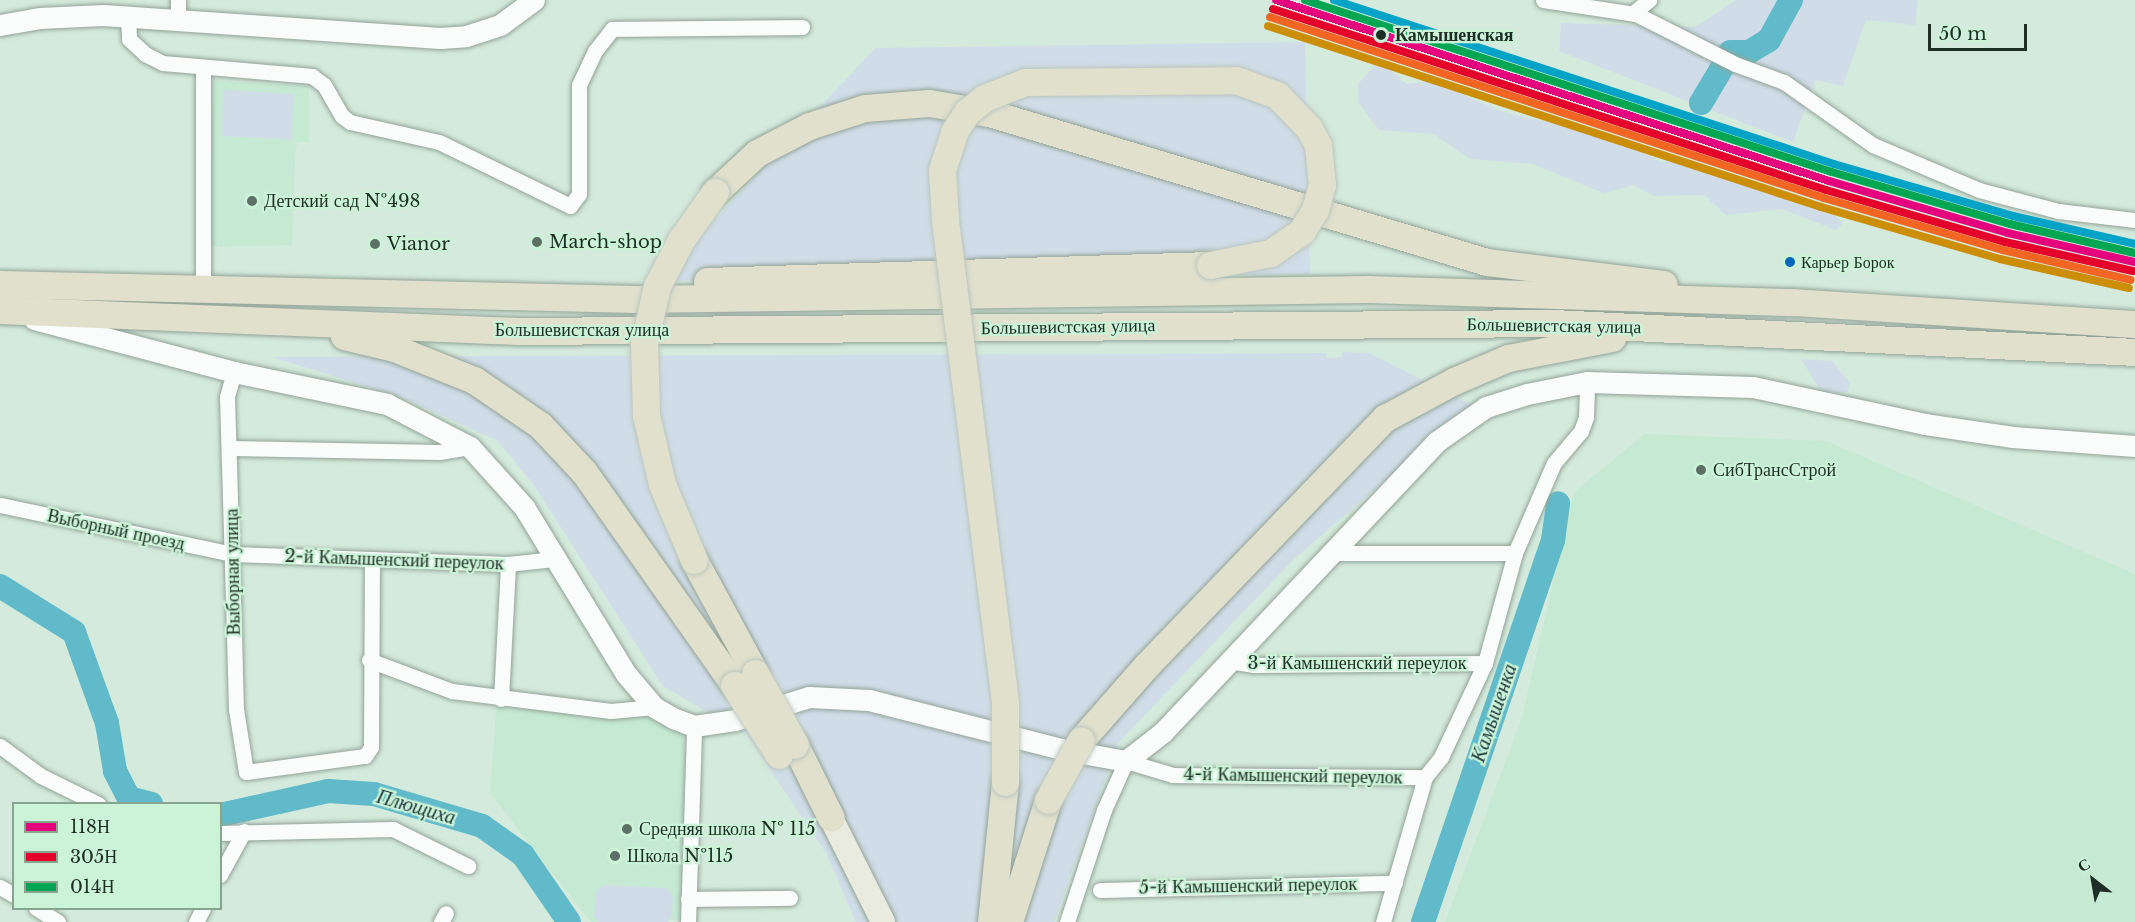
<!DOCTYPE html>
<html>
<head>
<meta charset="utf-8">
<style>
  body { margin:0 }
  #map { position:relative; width:2135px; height:922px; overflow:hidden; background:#d4eadc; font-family:"Libre Baskerville",serif }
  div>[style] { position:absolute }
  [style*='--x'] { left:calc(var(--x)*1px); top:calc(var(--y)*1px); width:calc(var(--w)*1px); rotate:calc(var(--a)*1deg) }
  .built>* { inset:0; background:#c5e9d2 }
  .green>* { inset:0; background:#d0dde8; transform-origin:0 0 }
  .river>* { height:24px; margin:-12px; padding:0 12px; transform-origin:12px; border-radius:12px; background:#60bac9 }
  .roads { filter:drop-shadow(0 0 2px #93a398) drop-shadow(0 0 2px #93a398) }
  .street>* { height:15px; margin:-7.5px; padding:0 7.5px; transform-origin:7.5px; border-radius:7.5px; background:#f9fcfa }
  .secondary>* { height:21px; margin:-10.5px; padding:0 10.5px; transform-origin:10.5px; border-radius:10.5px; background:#f9fcfa }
  .primary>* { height:24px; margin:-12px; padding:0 12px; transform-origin:12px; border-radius:12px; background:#eaebdf }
  .highway>* { height:27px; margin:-13.5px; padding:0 13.5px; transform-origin:13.5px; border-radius:13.5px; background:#e0e0cd }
  .bridges { filter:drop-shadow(0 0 2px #bbc6bf) drop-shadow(0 0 2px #bbc6bf) }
  .highway-bridge>* { height:27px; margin:-13.5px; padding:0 13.5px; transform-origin:13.5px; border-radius:13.5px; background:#e0e0cd }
  .rail-1>* { height:8px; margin:-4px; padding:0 4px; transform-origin:4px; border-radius:4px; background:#e5007d }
  .rail-2>* { height:8px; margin:-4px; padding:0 4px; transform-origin:4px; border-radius:4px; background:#e4002b }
  .rail-3>* { height:8px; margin:-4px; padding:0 4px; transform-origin:4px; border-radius:4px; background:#00a651 }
  .rail-4>* { height:8px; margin:-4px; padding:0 4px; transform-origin:4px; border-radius:4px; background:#f26522 }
  .rail-5>* { height:8px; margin:-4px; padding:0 4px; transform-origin:4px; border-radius:4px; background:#02a3c6 }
  .rail-6>* { height:8px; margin:-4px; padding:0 4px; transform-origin:4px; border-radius:4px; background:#cc8e07 }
  .dots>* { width:16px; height:16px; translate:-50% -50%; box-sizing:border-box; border:3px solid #cbf3d8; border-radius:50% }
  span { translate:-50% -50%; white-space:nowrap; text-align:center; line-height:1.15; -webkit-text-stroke:4.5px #cbf3d8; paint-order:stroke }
  .bus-label { font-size:16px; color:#1f2e25 }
  .left { translate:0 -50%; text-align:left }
  .stop-label { font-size:18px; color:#1f2e25; font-weight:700 }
  .poi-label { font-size:18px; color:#1f2e25 }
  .street-label { font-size:18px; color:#1f2e25 }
  .water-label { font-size:20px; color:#1c353b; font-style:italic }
  .legend { position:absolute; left:12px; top:802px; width:210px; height:108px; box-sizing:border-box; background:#cbf3d8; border:2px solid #86a490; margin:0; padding:8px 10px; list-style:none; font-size:18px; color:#1f2e25 }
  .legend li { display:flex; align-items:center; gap:12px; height:30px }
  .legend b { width:30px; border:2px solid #86a490 }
  .north { position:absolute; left:2063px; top:850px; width:60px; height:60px; -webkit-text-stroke:4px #cbf3d8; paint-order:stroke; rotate:329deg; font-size:16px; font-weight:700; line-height:24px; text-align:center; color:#1f2e25 }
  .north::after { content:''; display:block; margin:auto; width:21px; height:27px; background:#1f2e25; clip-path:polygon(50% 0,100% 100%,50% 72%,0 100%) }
  .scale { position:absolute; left:1928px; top:24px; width:99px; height:27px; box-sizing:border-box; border:3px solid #1f2e25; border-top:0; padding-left:8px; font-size:18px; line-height:21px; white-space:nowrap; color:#1f2e25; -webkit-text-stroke:4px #cbf3d8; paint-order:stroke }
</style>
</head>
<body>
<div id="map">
  <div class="built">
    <i style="clip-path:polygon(214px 81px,309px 86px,309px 142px,297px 142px,295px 157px,292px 245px,208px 247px)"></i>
    <i style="clip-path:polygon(1645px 434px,1826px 441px,2135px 574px,2135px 922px,1445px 922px,1522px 718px,1574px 492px)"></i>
    <i style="clip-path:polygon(497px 699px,669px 713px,683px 728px,694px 919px,591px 922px,490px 793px)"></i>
  </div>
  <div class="green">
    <i style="clip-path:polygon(1736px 0,1918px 0,1915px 25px,1866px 20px,1843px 86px,1815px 80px,1793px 142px,1559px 51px,1561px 23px,1695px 27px)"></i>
    <i style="clip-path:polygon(1305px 42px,1310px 274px,658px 281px,875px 48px)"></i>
    <i style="clip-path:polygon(1379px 61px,1407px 84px,1440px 80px,1467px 97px,1513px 115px,1619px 136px,1660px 162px,1679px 160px,1808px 207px,1831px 211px,1843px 223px,1836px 230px,1782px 209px,1726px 215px,1704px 195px,1653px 196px,1634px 185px,1603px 193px,1533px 164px,1470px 159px,1434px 134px,1379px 130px,1358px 102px,1358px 84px)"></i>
    <i style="left:224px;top:90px;width:70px;height:46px;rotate:3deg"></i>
    <i style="clip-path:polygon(1342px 352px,1369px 353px,1472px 405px,1293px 560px,1118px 743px,1054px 922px,856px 922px,826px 853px,747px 735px,663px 686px,533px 484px,498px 441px,401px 397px,272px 357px,1326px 353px,1327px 358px,1342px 357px)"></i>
    <i style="clip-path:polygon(1801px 359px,1832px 361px,1850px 383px,1848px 392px,1828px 394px,1819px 388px)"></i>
    <i style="clip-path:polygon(604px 885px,667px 888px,673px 896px,672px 914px,668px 922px,599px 922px,594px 917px,596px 892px)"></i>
  </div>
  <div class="river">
    <i style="--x:1730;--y:52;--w:19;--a:0"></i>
    <i style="--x:1749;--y:52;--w:23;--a:-31"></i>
    <i style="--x:1769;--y:40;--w:46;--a:-61.2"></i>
    <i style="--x:1701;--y:103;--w:43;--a:-59.3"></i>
    <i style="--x:0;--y:586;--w:87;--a:31.9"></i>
    <i style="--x:74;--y:632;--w:97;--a:70.1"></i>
    <i style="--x:107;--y:723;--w:49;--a:80.5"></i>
    <i style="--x:115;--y:771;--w:30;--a:63"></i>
    <i style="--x:129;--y:798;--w:23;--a:15"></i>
    <i style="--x:220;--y:815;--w:111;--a:-12.5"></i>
    <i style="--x:328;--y:791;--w:46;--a:3.7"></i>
    <i style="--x:374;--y:794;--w:113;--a:16.5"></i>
    <i style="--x:482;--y:826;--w:50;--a:35.3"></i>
    <i style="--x:523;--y:855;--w:81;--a:55.5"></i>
    <i style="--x:1423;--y:922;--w:404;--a:-71.2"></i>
    <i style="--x:1553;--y:540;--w:37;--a:-82"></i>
  </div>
  <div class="roads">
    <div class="street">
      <i style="--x:178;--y:0;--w:20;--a:90"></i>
      <i style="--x:1543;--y:0;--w:94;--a:8.6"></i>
      <i style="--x:1636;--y:14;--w:111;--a:26.8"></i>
      <i style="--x:1735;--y:64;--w:52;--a:20.2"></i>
      <i style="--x:1784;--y:82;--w:109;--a:35.3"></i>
      <i style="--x:1873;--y:145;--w:115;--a:23"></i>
      <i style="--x:1979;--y:190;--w:82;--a:14.9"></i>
      <i style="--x:2058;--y:211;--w:78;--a:6.7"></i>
      <i style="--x:1633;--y:13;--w:21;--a:-39"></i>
      <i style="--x:128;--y:17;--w:22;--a:87"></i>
      <i style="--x:129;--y:39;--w:22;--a:43"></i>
      <i style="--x:145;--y:54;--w:20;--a:27"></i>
      <i style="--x:163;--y:63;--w:150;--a:5"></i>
      <i style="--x:312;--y:76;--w:15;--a:37"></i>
      <i style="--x:324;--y:85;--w:36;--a:60"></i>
      <i style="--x:342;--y:116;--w:10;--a:37"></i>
      <i style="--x:350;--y:122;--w:91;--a:12.7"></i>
      <i style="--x:439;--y:142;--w:146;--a:26"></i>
      <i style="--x:570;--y:206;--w:15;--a:-53"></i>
      <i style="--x:579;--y:194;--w:109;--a:-90"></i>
      <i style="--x:579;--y:85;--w:38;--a:-65"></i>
      <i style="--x:595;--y:51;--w:28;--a:-52"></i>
      <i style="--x:612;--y:29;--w:190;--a:-0.6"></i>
      <i style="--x:203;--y:68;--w:223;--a:90"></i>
      <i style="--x:234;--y:372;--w:26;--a:106"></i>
      <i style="--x:227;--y:397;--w:237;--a:88.3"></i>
      <i style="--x:234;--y:634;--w:75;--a:88.5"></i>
      <i style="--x:236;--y:709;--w:64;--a:81"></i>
      <i style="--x:246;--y:772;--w:120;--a:-7.7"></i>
      <i style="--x:365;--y:756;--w:11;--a:-56"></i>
      <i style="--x:371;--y:747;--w:186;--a:-89.7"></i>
      <i style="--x:231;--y:448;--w:208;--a:1.1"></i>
      <i style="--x:439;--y:452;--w:31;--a:-9"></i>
      <i style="--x:0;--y:505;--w:238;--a:11.9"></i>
      <i style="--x:233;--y:554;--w:275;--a:2.1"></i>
      <i style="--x:508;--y:564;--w:46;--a:-6.2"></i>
      <i style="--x:1331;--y:553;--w:184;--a:0"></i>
      <i style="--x:369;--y:660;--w:89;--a:20.5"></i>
      <i style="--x:452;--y:691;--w:160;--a:7.2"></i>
      <i style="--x:611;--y:711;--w:43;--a:-5.3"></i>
      <i style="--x:1228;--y:661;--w:25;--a:9"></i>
      <i style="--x:1253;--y:665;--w:232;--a:-0.5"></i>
      <i style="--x:501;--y:699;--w:135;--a:-87"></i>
      <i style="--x:0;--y:746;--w:51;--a:36.2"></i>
      <i style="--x:41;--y:776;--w:64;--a:26.2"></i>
      <i style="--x:220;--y:833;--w:173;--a:-1.3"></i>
      <i style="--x:393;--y:829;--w:84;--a:26.3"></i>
      <i style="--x:220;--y:875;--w:50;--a:-61.4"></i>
      <i style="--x:0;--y:887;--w:16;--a:30"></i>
      <i style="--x:1100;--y:890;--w:295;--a:-1.4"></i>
      <i style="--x:688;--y:899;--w:102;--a:-0.6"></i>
      <i style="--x:36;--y:908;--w:26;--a:32"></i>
      <i style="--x:196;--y:922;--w:16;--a:-63"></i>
      <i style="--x:441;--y:922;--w:10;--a:-61"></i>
      <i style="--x:688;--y:922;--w:196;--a:-88.2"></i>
      <i style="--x:1067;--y:922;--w:118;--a:-71.7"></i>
      <i style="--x:1104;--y:810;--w:54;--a:-65.8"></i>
      <i style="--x:1126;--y:761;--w:49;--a:16.6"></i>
      <i style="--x:1173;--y:775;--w:252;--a:0.5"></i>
      <i style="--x:1383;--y:922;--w:151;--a:-73.8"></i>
      <i style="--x:1425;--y:777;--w:26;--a:-51"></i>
      <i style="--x:1441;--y:757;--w:104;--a:-64.9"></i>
      <i style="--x:1485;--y:663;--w:114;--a:-74.7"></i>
      <i style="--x:1515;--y:553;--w:98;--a:-66.6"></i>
      <i style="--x:1554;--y:463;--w:42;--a:-49.8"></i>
      <i style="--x:1581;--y:431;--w:15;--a:-70"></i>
      <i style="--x:1586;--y:417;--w:35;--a:-88"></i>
    </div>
    <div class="secondary">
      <i style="--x:0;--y:25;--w:41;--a:-9.9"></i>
      <i style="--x:40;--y:18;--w:63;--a:-2.7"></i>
      <i style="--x:103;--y:15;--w:338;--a:3.9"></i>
      <i style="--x:440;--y:38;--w:26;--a:-4"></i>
      <i style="--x:466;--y:36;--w:36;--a:-18"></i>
      <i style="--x:500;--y:25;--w:42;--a:-36.3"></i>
      <i style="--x:34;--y:319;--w:207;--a:14.8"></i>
      <i style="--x:234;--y:372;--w:156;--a:11.8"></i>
      <i style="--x:387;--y:404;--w:93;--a:27.4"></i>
      <i style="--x:470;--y:447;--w:81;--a:48"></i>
      <i style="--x:524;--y:507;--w:196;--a:58.6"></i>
      <i style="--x:626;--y:674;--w:43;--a:49.7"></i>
      <i style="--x:654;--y:707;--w:22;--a:30"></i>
      <i style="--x:673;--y:718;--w:22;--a:21"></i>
      <i style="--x:694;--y:726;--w:41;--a:-8.3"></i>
      <i style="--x:735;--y:720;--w:77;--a:-17.3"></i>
      <i style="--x:809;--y:697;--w:60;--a:2.9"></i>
      <i style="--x:869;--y:700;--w:202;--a:14.3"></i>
      <i style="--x:1065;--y:750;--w:62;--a:10.2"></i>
      <i style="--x:1126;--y:761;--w:47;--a:-38.1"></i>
      <i style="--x:1163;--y:732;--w:398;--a:-46.7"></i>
      <i style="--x:1436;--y:442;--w:61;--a:-35"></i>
      <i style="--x:1486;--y:407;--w:43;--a:-17.6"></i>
      <i style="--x:1527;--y:394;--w:61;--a:-11.3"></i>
      <i style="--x:1587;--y:382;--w:166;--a:1.7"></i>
      <i style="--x:1753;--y:387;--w:176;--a:12.1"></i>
      <i style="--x:1925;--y:424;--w:89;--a:8.4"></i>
      <i style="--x:2013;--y:437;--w:122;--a:4.2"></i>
    </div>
    <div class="primary">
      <i style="--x:831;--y:818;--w:116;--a:63.4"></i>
    </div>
    <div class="highway">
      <i style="--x:715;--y:192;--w:57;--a:-42.9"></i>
      <i style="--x:757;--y:153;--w:59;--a:-27.4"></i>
      <i style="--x:809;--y:126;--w:59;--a:-17.8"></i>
      <i style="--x:865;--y:108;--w:64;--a:-4.5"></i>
      <i style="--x:929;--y:103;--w:61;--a:9.5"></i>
      <i style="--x:989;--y:113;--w:520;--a:16.66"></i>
      <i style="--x:1487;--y:262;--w:178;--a:7.1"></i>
      <i style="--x:707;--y:281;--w:503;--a:-1.82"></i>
      <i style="--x:0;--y:284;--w:636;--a:1.35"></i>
      <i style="--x:636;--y:299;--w:732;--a:-0.78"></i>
      <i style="--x:1368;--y:289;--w:425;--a:1.8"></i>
      <i style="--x:1793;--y:302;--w:343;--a:3.7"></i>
      <i style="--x:0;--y:310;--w:518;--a:2.32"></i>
      <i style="--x:518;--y:331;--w:1035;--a:-0.44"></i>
      <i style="--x:1553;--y:323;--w:583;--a:2.85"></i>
      <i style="--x:344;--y:336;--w:51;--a:13.5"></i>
      <i style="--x:394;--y:348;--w:86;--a:21.8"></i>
      <i style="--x:474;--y:380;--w:80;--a:34.3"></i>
      <i style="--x:540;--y:425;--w:64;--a:46.9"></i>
      <i style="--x:584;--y:472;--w:261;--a:54.8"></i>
      <i style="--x:694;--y:560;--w:128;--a:61.6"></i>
      <i style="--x:1081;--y:740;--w:100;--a:-48.7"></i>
      <i style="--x:1147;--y:665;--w:343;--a:-46.1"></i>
      <i style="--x:1385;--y:418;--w:78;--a:-28.2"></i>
      <i style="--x:1454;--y:381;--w:59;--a:-23.1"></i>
      <i style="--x:1508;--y:358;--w:106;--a:-10.9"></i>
      <i style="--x:795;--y:745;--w:81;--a:63.7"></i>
      <i style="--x:991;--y:922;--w:141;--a:-84.3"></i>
      <i style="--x:1009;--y:922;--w:128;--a:-72.3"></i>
    </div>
  </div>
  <div class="bridges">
    <div class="highway-bridge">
      <i style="--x:694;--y:560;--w:82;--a:-112.8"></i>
      <i style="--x:662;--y:484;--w:71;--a:-103.1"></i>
      <i style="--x:646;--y:415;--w:72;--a:-91.6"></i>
      <i style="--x:644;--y:343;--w:58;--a:-77.2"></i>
      <i style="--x:657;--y:286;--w:52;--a:-62.4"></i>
      <i style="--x:681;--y:240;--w:59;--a:-54.7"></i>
      <i style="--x:755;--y:673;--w:82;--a:60.9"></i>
      <i style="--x:734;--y:685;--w:83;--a:57.3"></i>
      <i style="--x:1005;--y:782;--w:80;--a:-90"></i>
      <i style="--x:1005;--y:702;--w:487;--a:-97.1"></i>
      <i style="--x:945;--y:219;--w:49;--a:-93.5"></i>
      <i style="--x:942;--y:170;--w:40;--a:-72"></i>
      <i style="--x:954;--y:132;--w:24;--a:-57"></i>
      <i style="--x:967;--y:112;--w:22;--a:-39"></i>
      <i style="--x:984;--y:98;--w:44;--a:-21.3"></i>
      <i style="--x:1025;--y:82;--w:211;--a:-0.5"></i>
      <i style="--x:1236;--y:80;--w:44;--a:20.1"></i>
      <i style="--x:1277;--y:95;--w:46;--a:45.9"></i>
      <i style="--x:1309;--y:128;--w:19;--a:62"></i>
      <i style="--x:1318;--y:145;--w:40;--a:84.3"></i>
      <i style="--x:1322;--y:185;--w:26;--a:106"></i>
      <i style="--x:1315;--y:210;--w:25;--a:122"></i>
      <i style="--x:1302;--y:231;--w:39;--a:145"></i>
      <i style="--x:1270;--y:253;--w:61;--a:168.7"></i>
      <i style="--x:1048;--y:800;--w:68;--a:-61.2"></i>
    </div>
  </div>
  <div class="rail-1">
    <i style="--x:1276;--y:0;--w:582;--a:18.12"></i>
    <i style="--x:1829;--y:181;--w:186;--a:16.2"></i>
    <i style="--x:2008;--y:233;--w:130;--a:12.9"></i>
  </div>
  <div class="rail-2">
    <i style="--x:1273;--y:9;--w:582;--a:18.12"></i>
    <i style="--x:1826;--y:190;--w:186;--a:16.2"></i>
    <i style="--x:2005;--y:242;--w:131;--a:12.8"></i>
  </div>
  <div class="rail-3">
    <i style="--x:1305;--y:0;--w:554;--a:18.08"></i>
    <i style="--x:1832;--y:172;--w:185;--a:16.3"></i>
    <i style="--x:2010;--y:224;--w:128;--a:13.1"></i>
  </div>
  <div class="rail-4">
    <i style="--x:1270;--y:17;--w:583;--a:18.09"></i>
    <i style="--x:1824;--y:198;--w:186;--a:16.2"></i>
    <i style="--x:2003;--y:250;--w:131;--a:13.2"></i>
  </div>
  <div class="rail-5">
    <i style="--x:1334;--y:0;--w:526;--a:18.16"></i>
    <i style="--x:1834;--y:164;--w:186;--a:16.2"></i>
    <i style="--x:2013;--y:216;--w:125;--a:12.9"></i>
  </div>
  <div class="rail-6">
    <i style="--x:1268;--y:26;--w:582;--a:18.12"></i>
    <i style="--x:1821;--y:207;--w:186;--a:16.2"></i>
    <i style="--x:2000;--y:259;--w:132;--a:12.7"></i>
  </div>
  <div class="dots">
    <i style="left:1381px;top:35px;background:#1f2e25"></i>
    <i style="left:252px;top:201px;background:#5e7065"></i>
    <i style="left:537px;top:242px;background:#5e7065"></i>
    <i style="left:375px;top:244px;background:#5e7065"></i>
    <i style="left:1790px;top:262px;background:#0065bd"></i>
    <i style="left:1701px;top:470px;background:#5e7065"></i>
    <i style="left:627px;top:829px;background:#5e7065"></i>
    <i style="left:615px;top:856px;background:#5e7065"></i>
  </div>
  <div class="bus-label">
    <span class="left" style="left:1801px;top:262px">Карьер Борок</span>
  </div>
  <div class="stop-label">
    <span class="left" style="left:1395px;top:35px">Камышенская</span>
  </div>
  <div class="poi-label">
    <span class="left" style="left:264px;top:201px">Детский сад №498</span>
    <span class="left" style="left:549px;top:242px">March-shop</span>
    <span class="left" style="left:387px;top:244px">Vianor</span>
    <span class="left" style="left:1713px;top:470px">СибТрансСтрой</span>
    <span class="left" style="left:639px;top:829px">Средняя школа № 115</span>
    <span class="left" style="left:627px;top:856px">Школа №115</span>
  </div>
  <div class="street-label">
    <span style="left:1554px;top:326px;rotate:1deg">Большевистская улица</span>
    <span style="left:1068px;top:327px;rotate:-1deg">Большевистская улица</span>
    <span style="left:582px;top:330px">Большевистская улица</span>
    <span style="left:116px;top:530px;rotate:12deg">Выборный проезд</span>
    <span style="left:394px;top:560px;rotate:2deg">2-й Камышенский переулок</span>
    <span style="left:233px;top:572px;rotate:-91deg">Выборная улица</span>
    <span style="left:1357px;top:663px">3-й Камышенский переулок</span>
    <span style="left:1293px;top:776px;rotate:1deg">4-й Камышенский переулок</span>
    <span style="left:1248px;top:886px;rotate:-1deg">5-й Камышенский переулок</span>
  </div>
  <div class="water-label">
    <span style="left:1494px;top:713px;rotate:-71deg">Камышенка</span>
    <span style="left:416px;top:807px;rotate:16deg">Плющиха</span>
  </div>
  <ul class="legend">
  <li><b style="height:8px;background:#e5007d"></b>118Н</li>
  <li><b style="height:8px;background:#e4002b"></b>305Н</li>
  <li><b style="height:8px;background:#00a651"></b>014Н</li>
  </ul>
  <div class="north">С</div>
  <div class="scale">50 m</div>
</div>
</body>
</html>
